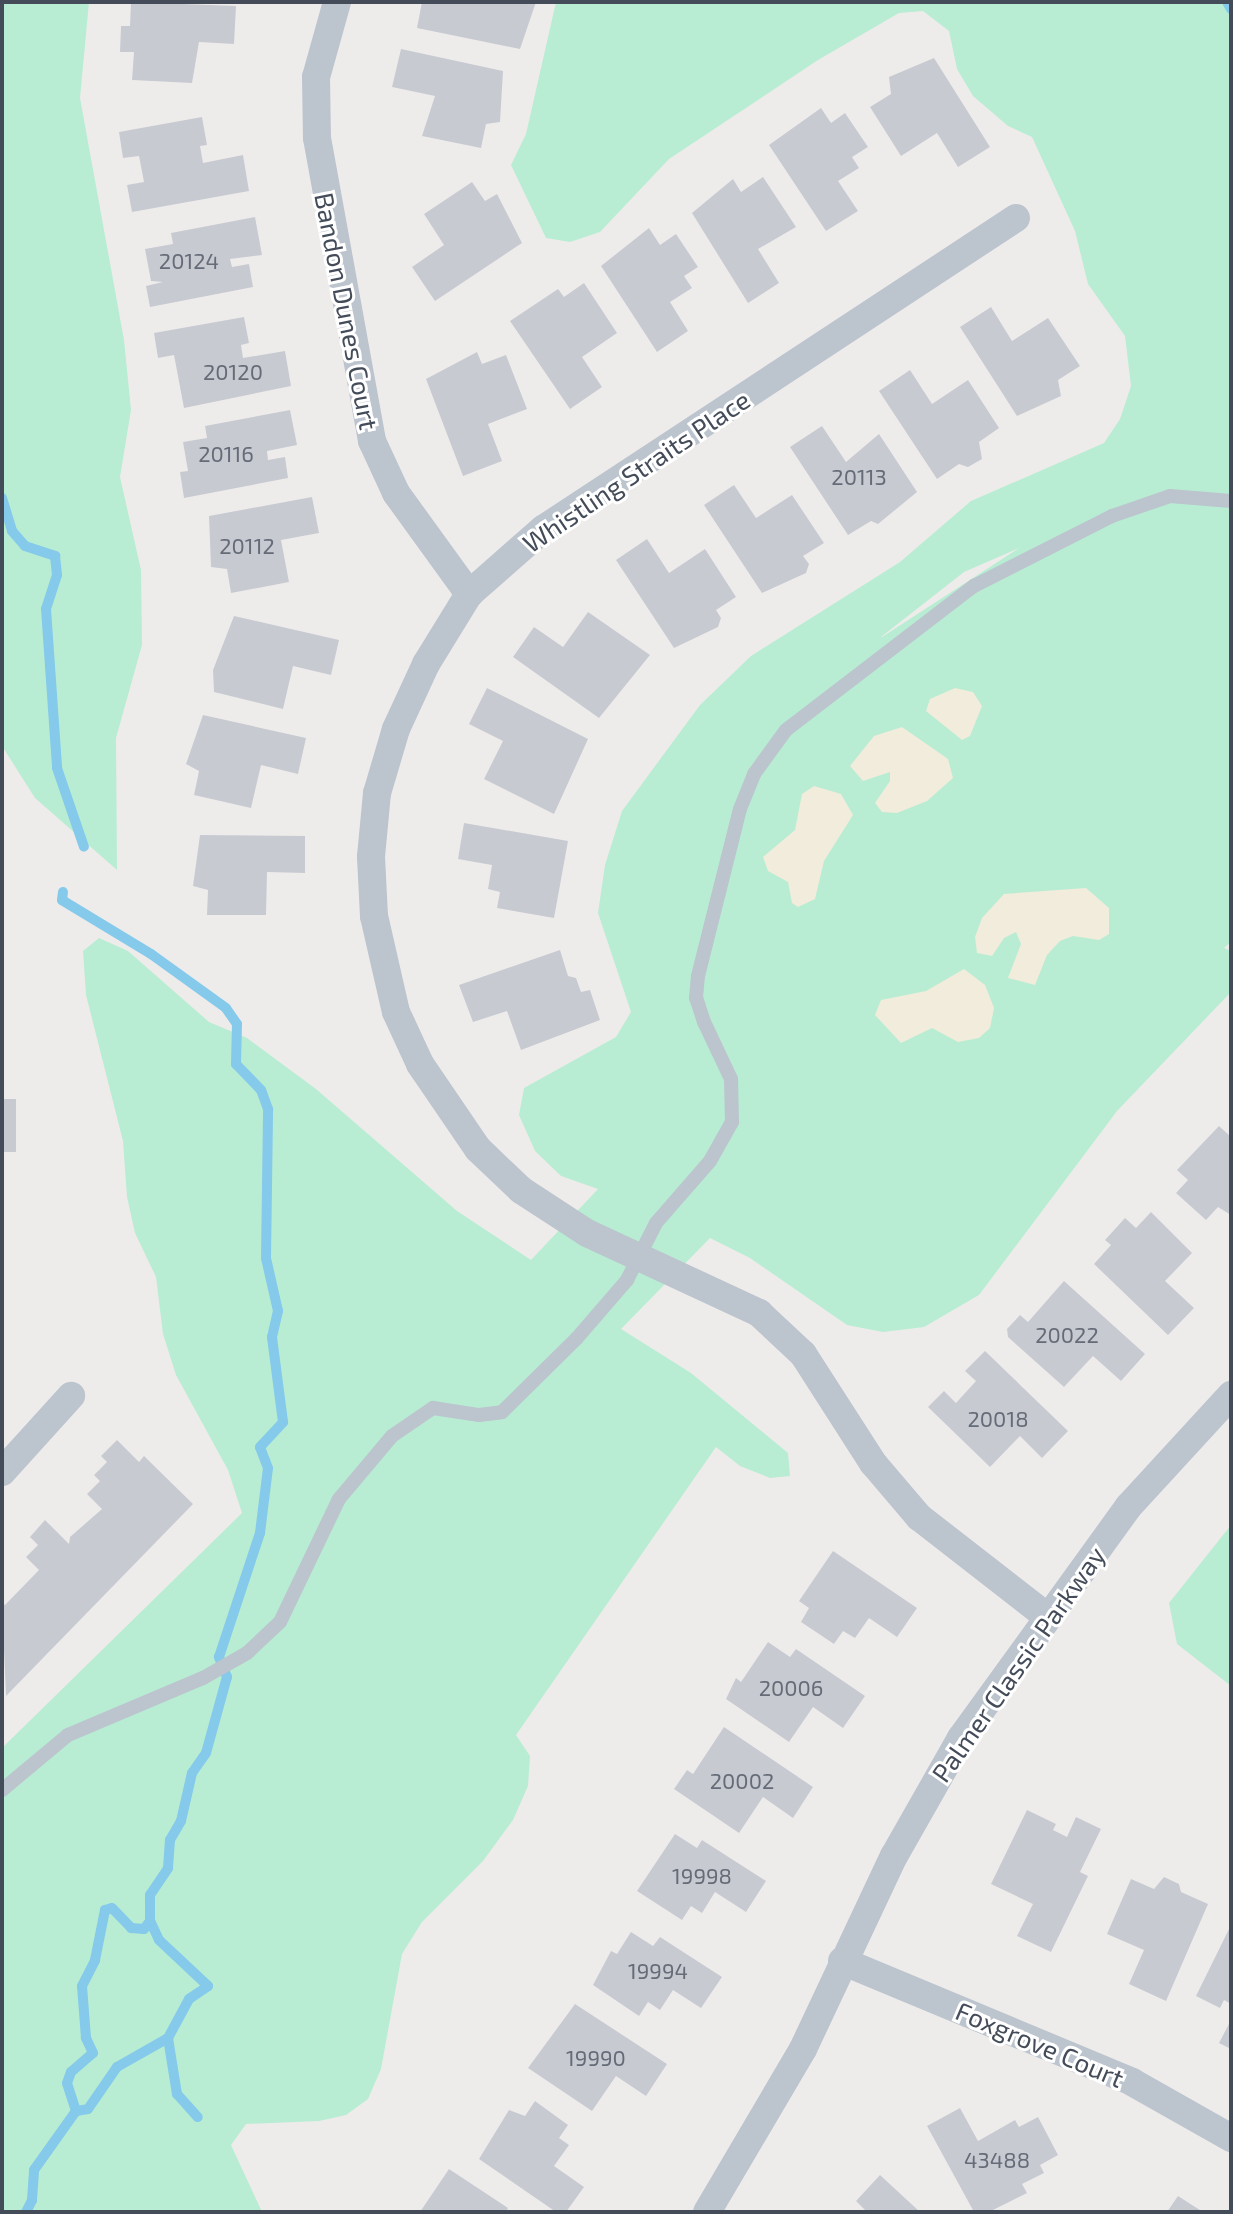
<!DOCTYPE html>
<html>
<head>
<meta charset="utf-8">
<style>
  body { margin:0 }
  #map { position:relative; width:1233px; height:2214px; overflow:hidden; background:#eeeceb; font-family:"Exo 2",sans-serif }
  div>[style] { position:absolute }
  [style*='--x'] { left:calc(var(--x)*1px); top:calc(var(--y)*1px); width:calc(var(--w)*1px); rotate:calc(var(--a)*1deg) }
  .green>* { inset:0; background:#b8edd3 }
  .sand>* { inset:0; background:#f1ecdb }
  .stream>* { height:10px; margin:-5px; padding:0 5px; transform-origin:5px; border-radius:5px; background:#85c9eb }
  .building>* { inset:0; background:#c8cad2; transform-origin:0 0 }
  .lane>* { height:14px; margin:-7px; padding:0 7px; transform-origin:7px; border-radius:7px; background:#bcc4ce }
  .street>* { height:28px; margin:-14px; padding:0 14px; transform-origin:14px; border-radius:14px; background:#bcc4ce }
  span { translate:-50% -50%; white-space:nowrap; text-align:center; line-height:1.15; -webkit-text-stroke:6px #fff; paint-order:stroke }
  .number-label { font-size:22px; color:#656c77 }
  .number-label span { -webkit-text-stroke-width:0 }
  .street-label { font-size:26px; color:#444c59 }
  .frame { position:absolute; inset:0; border:4px solid #444c59; pointer-events:none }
</style>
</head>
<body>
<div id="map">
  <div class="green">
    <i style="clip-path:polygon(2px 2px,89px 2px,80px 98px,124px 340px,131px 410px,120px 477px,141px 570px,142px 645px,116px 738px,117px 870px,35px 798px,2px 746px)"></i>
    <i style="clip-path:polygon(evenodd,556px 2px,1231px 2px,1231px 942px,1224px 948px,1231px 951px,1231px 992px,1117px 1111px,979px 1295px,924px 1327px,883px 1332px,847px 1325px,750px 1258px,710px 1238px,621px 1329px,691px 1373px,788px 1453px,790px 1476px,770px 1478px,740px 1466px,716px 1447px,516px 1735px,530px 1756px,528px 1786px,513px 1820px,483px 1861px,422px 1922px,402px 1954px,381px 2069px,368px 2099px,346px 2115px,319px 2121px,246px 2124px,231px 2145px,262px 2212px,2px 2212px,2px 1748px,242px 1513px,228px 1470px,176px 1375px,163px 1334px,156px 1277px,135px 1233px,127px 1197px,123px 1141px,86px 995px,83px 951px,99px 938px,128px 951px,209px 1022px,247px 1038px,316px 1089px,457px 1211px,531px 1260px,598px 1189px,561px 1176px,535px 1151px,519px 1115px,524px 1088px,616px 1037px,631px 1012px,598px 913px,605px 865px,622px 811px,700px 705px,751px 656px,900px 562px,971px 501px,1104px 443px,1120px 419px,1131px 386px,1125px 336px,1088px 284px,1075px 231px,1032px 137px,1008px 126px,973px 96px,957px 69px,949px 31px,923px 11px,899px 13px,818px 60px,669px 159px,600px 232px,570px 242px,546px 238px,511px 165px,526px 134px,556px 2px,1019px 548px,882px 637px,881px 637px,964px 572px,1019px 548px)"></i>
    <i style="clip-path:polygon(1231px 1525px,1231px 1686px,1177px 1644px,1169px 1603px)"></i>
  </div>
  <div class="sand">
    <i style="clip-path:polygon(955px 688px,973px 692px,982px 706px,970px 736px,962px 740px,926px 711px,930px 699px)"></i>
    <i style="clip-path:polygon(902px 727px,948px 759px,953px 778px,927px 801px,897px 813px,882px 812px,875px 803px,890px 781px,890px 772px,863px 781px,850px 766px,874px 736px)"></i>
    <i style="clip-path:polygon(814px 786px,841px 794px,853px 815px,824px 861px,815px 899px,798px 907px,792px 903px,788px 882px,768px 871px,763px 857px,795px 830px,802px 794px)"></i>
    <i style="clip-path:polygon(1086px 888px,1109px 908px,1109px 934px,1099px 940px,1073px 936px,1060px 941px,1047px 955px,1035px 985px,1008px 978px,1021px 944px,1016px 932px,1004px 938px,992px 956px,977px 953px,975px 937px,982px 918px,1004px 894px)"></i>
    <i style="clip-path:polygon(964px 969px,985px 985px,994px 1008px,990px 1028px,979px 1038px,958px 1042px,932px 1028px,901px 1043px,875px 1015px,881px 1000px,926px 991px)"></i>
  </div>
  <div class="stream">
    <i style="--x:1227;--y:2;--w:8;--a:60"></i>
    <i style="--x:2;--y:498;--w:34;--a:73"></i>
    <i style="--x:12;--y:531;--w:20;--a:49"></i>
    <i style="--x:25;--y:546;--w:32;--a:18"></i>
    <i style="--x:55;--y:556;--w:19;--a:84"></i>
    <i style="--x:57;--y:575;--w:36;--a:108"></i>
    <i style="--x:46;--y:609;--w:159;--a:86"></i>
    <i style="--x:57;--y:768;--w:83;--a:71.1"></i>
    <i style="--x:168;--y:2038;--w:57;--a:80.9"></i>
    <i style="--x:177;--y:2094;--w:31;--a:48"></i>
    <i style="--x:76;--y:2111;--w:12;--a:-9"></i>
    <i style="--x:88;--y:2109;--w:51;--a:-55.4"></i>
    <i style="--x:117;--y:2067;--w:59;--a:-29.6"></i>
    <i style="--x:168;--y:2038;--w:44;--a:-61.7"></i>
    <i style="--x:189;--y:1999;--w:23;--a:-34"></i>
    <i style="--x:208;--y:1986;--w:67;--a:-136.8"></i>
    <i style="--x:159;--y:1940;--w:21;--a:-115"></i>
    <i style="--x:26;--y:2212;--w:13;--a:-63"></i>
    <i style="--x:32;--y:2200;--w:30;--a:-86"></i>
    <i style="--x:34;--y:2170;--w:72;--a:-54.6"></i>
    <i style="--x:76;--y:2111;--w:29;--a:-108"></i>
    <i style="--x:67;--y:2083;--w:12;--a:-70"></i>
    <i style="--x:71;--y:2072;--w:29;--a:-41"></i>
    <i style="--x:93;--y:2053;--w:17;--a:-115"></i>
    <i style="--x:86;--y:2038;--w:52;--a:-94.4"></i>
    <i style="--x:82;--y:1986;--w:29;--a:-63"></i>
    <i style="--x:95;--y:1960;--w:51;--a:-78.7"></i>
    <i style="--x:105;--y:1910;--w:7;--a:-16"></i>
    <i style="--x:112;--y:1908;--w:28;--a:46"></i>
    <i style="--x:131;--y:1928;--w:13;--a:4"></i>
    <i style="--x:144;--y:1929;--w:10;--a:-53"></i>
    <i style="--x:150;--y:1921;--w:26;--a:-90"></i>
    <i style="--x:150;--y:1895;--w:32;--a:-56"></i>
    <i style="--x:168;--y:1868;--w:28;--a:-86"></i>
    <i style="--x:170;--y:1840;--w:22;--a:-60"></i>
    <i style="--x:181;--y:1821;--w:49;--a:-77.1"></i>
    <i style="--x:192;--y:1773;--w:24;--a:-55"></i>
    <i style="--x:206;--y:1753;--w:79;--a:-74.6"></i>
    <i style="--x:227;--y:1677;--w:22;--a:-112"></i>
    <i style="--x:219;--y:1657;--w:131;--a:-71.7"></i>
    <i style="--x:260;--y:1533;--w:65;--a:-83"></i>
    <i style="--x:268;--y:1468;--w:22;--a:-111"></i>
    <i style="--x:260;--y:1447;--w:34;--a:-47"></i>
    <i style="--x:283;--y:1422;--w:86;--a:-97.4"></i>
    <i style="--x:272;--y:1337;--w:27;--a:-77"></i>
    <i style="--x:278;--y:1311;--w:54;--a:-102.8"></i>
    <i style="--x:266;--y:1258;--w:149;--a:-89.2"></i>
    <i style="--x:268;--y:1109;--w:20;--a:-110"></i>
    <i style="--x:261;--y:1090;--w:36;--a:-134"></i>
    <i style="--x:236;--y:1064;--w:40;--a:-88.6"></i>
    <i style="--x:237;--y:1024;--w:19;--a:-125"></i>
    <i style="--x:226;--y:1008;--w:92;--a:-144.2"></i>
    <i style="--x:151;--y:954;--w:104;--a:-148.8"></i>
    <i style="--x:62;--y:900;--w:8;--a:-83"></i>
  </div>
  <div class="building">
    <i style="clip-path:polygon(131px 2px,236px 6px,234px 44px,199px 42px,192px 83px,132px 80px,134px 52px,120px 52px,121px 26px,130px 26px)"></i>
    <i style="clip-path:polygon(422px 2px,536px 2px,520px 49px,417px 28px)"></i>
    <i style="clip-path:polygon(401px 49px,503px 71px,500px 122px,486px 124px,481px 148px,422px 136px,435px 96px,392px 87px)"></i>
    <i style="clip-path:polygon(934px 58px,990px 147px,958px 167px,937px 133px,901px 156px,870px 107px,891px 94px,889px 77px)"></i>
    <i style="clip-path:polygon(821px 108px,831px 123px,845px 113px,868px 147px,852px 157px,859px 168px,838px 181px,858px 211px,826px 231px,769px 145px)"></i>
    <i style="clip-path:polygon(202px 117px,207px 145px,200px 146px,203px 163px,243px 155px,249px 191px,132px 212px,127px 185px,144px 182px,139px 156px,123px 158px,119px 132px)"></i>
    <i style="clip-path:polygon(763px 177px,796px 227px,758px 249px,779px 283px,748px 303px,692px 213px,733px 179px,741px 192px)"></i>
    <i style="clip-path:polygon(472px 182px,485px 201px,497px 194px,522px 243px,435px 301px,412px 267px,444px 245px,424px 214px)"></i>
    <i style="clip-path:polygon(255px 217px,262px 255px,230px 259px,232px 267px,249px 264px,253px 287px,150px 307px,146px 286px,163px 282px,151px 281px,145px 249px,173px 244px,171px 233px)"></i>
    <i style="clip-path:polygon(649px 228px,660px 245px,676px 234px,698px 267px,684px 276px,692px 288px,670px 302px,688px 331px,657px 352px,601px 266px)"></i>
    <i style="clip-path:polygon(584px 283px,617px 333px,582px 357px,602px 387px,570px 409px,510px 321px,558px 289px,564px 297px)"></i>
    <i style="clip-path:polygon(991px 307px,1012px 341px,1048px 318px,1080px 366px,1058px 380px,1061px 396px,1017px 416px,960px 327px)"></i>
    <i style="clip-path:polygon(244px 317px,249px 343px,241px 345px,243px 358px,285px 351px,291px 386px,184px 408px,174px 355px,158px 358px,154px 333px)"></i>
    <i style="clip-path:polygon(477px 352px,482px 364px,506px 355px,527px 409px,488px 424px,502px 461px,463px 476px,426px 379px)"></i>
    <i style="clip-path:polygon(910px 370px,932px 404px,968px 380px,999px 428px,979px 442px,982px 459px,968px 467px,959px 464px,937px 479px,879px 391px)"></i>
    <i style="clip-path:polygon(290px 410px,297px 445px,267px 451px,268px 460px,285px 457px,288px 478px,184px 498px,180px 472px,188px 471px,183px 442px,207px 438px,205px 426px)"></i>
    <i style="clip-path:polygon(822px 426px,846px 462px,879px 434px,917px 492px,878px 524px,871px 521px,848px 535px,790px 447px)"></i>
    <i style="clip-path:polygon(734px 485px,756px 518px,792px 495px,824px 543px,803px 556px,809px 564px,806px 573px,762px 593px,704px 505px)"></i>
    <i style="clip-path:polygon(312px 497px,319px 533px,281px 540px,289px 582px,231px 593px,227px 569px,211px 567px,209px 516px)"></i>
    <i style="clip-path:polygon(647px 539px,669px 573px,705px 549px,736px 597px,716px 610px,721px 618px,718px 627px,674px 648px,616px 560px)"></i>
    <i style="clip-path:polygon(588px 612px,650px 655px,599px 718px,513px 657px,534px 627px,563px 647px)"></i>
    <i style="clip-path:polygon(234px 616px,339px 640px,331px 675px,293px 666px,283px 709px,214px 692px,213px 670px)"></i>
    <i style="clip-path:polygon(487px 688px,588px 739px,554px 814px,484px 779px,503px 741px,469px 724px)"></i>
    <i style="clip-path:polygon(203px 715px,306px 738px,298px 774px,261px 765px,251px 808px,194px 795px,199px 771px,186px 764px)"></i>
    <i style="clip-path:polygon(464px 823px,568px 841px,554px 918px,497px 908px,500px 892px,488px 889px,492px 865px,458px 859px)"></i>
    <i style="clip-path:polygon(200px 835px,305px 836px,305px 873px,267px 872px,266px 915px,207px 915px,208px 890px,193px 886px)"></i>
    <i style="clip-path:polygon(560px 950px,568px 976px,576px 978px,581px 992px,590px 990px,600px 1020px,521px 1050px,507px 1011px,473px 1022px,459px 985px)"></i>
    <i style="left:2px;top:1099px;width:14px;height:53px"></i>
    <i style="clip-path:polygon(1219px 1126px,1231px 1137px,1231px 1215px,1218px 1207px,1206px 1220px,1176px 1193px,1188px 1180px,1177px 1170px)"></i>
    <i style="clip-path:polygon(1151px 1212px,1192px 1253px,1165px 1281px,1194px 1308px,1168px 1335px,1094px 1264px,1111px 1245px,1105px 1240px,1125px 1218px,1136px 1228px)"></i>
    <i style="clip-path:polygon(1064px 1281px,1145px 1354px,1121px 1381px,1093px 1356px,1064px 1387px,1008px 1337px,1007px 1329px,1020px 1315px,1028px 1322px)"></i>
    <i style="clip-path:polygon(985px 1351px,1068px 1431px,1042px 1458px,1020px 1436px,990px 1467px,928px 1407px,944px 1391px,956px 1403px,976px 1381px,965px 1371px)"></i>
    <i style="clip-path:polygon(117px 1440px,139px 1462px,144px 1456px,193px 1504px,6px 1696px,2px 1602px,5px 1605px,39px 1570px,26px 1557px,38px 1545px,30px 1537px,45px 1520px,69px 1544px,70px 1537px,102px 1509px,87px 1494px,100px 1481px,94px 1475px,107px 1462px,101px 1456px)"></i>
    <i style="clip-path:polygon(833px 1551px,917px 1608px,897px 1637px,869px 1618px,855px 1638px,843px 1631px,834px 1644px,801px 1622px,809px 1608px,799px 1601px)"></i>
    <i style="clip-path:polygon(768px 1642px,790px 1657px,796px 1649px,865px 1696px,843px 1728px,813px 1707px,789px 1742px,726px 1699px,736px 1678px,741px 1682px)"></i>
    <i style="clip-path:polygon(724px 1727px,813px 1787px,793px 1818px,763px 1797px,739px 1833px,674px 1789px,687px 1770px,693px 1774px)"></i>
    <i style="clip-path:polygon(1027px 1810px,1056px 1824px,1053px 1830px,1067px 1837px,1076px 1817px,1101px 1829px,1080px 1872px,1088px 1876px,1051px 1952px,1017px 1936px,1033px 1904px,991px 1884px)"></i>
    <i style="clip-path:polygon(675px 1834px,697px 1848px,702px 1840px,766px 1881px,746px 1912px,715px 1892px,702px 1913px,691px 1906px,682px 1920px,637px 1891px)"></i>
    <i style="clip-path:polygon(1164px 1877px,1179px 1884px,1181px 1892px,1208px 1904px,1166px 2001px,1129px 1984px,1144px 1950px,1107px 1934px,1131px 1879px,1154px 1889px)"></i>
    <i style="clip-path:polygon(1231px 1925px,1231px 2004px,1224px 2000px,1220px 2008px,1196px 1996px)"></i>
    <i style="clip-path:polygon(631px 1932px,653px 1946px,660px 1937px,722px 1977px,701px 2008px,673px 1990px,660px 2010px,648px 2002px,639px 2016px,593px 1985px,611px 1951px,617px 1954px)"></i>
    <i style="clip-path:polygon(575px 2004px,667px 2064px,646px 2096px,616px 2076px,592px 2111px,528px 2068px)"></i>
    <i style="clip-path:polygon(1231px 2020px,1231px 2049px,1219px 2043px)"></i>
    <i style="clip-path:polygon(535px 2101px,568px 2125px,559px 2138px,569px 2145px,554px 2166px,584px 2187px,566px 2212px,556px 2212px,479px 2159px,509px 2110px,525px 2116px)"></i>
    <i style="clip-path:polygon(960px 2108px,978px 2141px,1015px 2120px,1019px 2127px,1038px 2117px,1058px 2155px,1040px 2165px,1044px 2173px,1022px 2184px,1027px 2193px,989px 2212px,974px 2212px,927px 2126px)"></i>
    <i style="clip-path:polygon(449px 2169px,508px 2208px,506px 2212px,420px 2212px)"></i>
    <i style="clip-path:polygon(880px 2175px,920px 2212px,867px 2212px,856px 2201px)"></i>
    <i style="clip-path:polygon(1178px 2196px,1203px 2212px,1167px 2212px)"></i>
  </div>
  <div class="lane">
    <i style="--x:2;--y:1790;--w:86;--a:-39.8"></i>
    <i style="--x:68;--y:1735;--w:147;--a:-22.9"></i>
    <i style="--x:203;--y:1678;--w:51;--a:-29.6"></i>
    <i style="--x:247;--y:1653;--w:45;--a:-43.2"></i>
    <i style="--x:280;--y:1622;--w:136;--a:-64.4"></i>
    <i style="--x:339;--y:1499;--w:82;--a:-49.9"></i>
    <i style="--x:392;--y:1436;--w:50;--a:-34.3"></i>
    <i style="--x:433;--y:1408;--w:47;--a:8.7"></i>
    <i style="--x:479;--y:1415;--w:23;--a:-7"></i>
    <i style="--x:502;--y:1412;--w:105;--a:-44.6"></i>
    <i style="--x:577;--y:1338;--w:77;--a:-49.2"></i>
    <i style="--x:627;--y:1280;--w:64;--a:-63"></i>
    <i style="--x:656;--y:1223;--w:82;--a:-48.9"></i>
    <i style="--x:710;--y:1161;--w:45;--a:-60.6"></i>
    <i style="--x:732;--y:1122;--w:43;--a:-91.3"></i>
    <i style="--x:731;--y:1079;--w:63;--a:-115.3"></i>
    <i style="--x:704;--y:1022;--w:25;--a:-108"></i>
    <i style="--x:696;--y:998;--w:22;--a:-85"></i>
    <i style="--x:698;--y:976;--w:172;--a:-75.9"></i>
    <i style="--x:740;--y:809;--w:38;--a:-68"></i>
    <i style="--x:754;--y:774;--w:54;--a:-54"></i>
    <i style="--x:786;--y:730;--w:237;--a:-37.5"></i>
    <i style="--x:974;--y:586;--w:155;--a:-26.9"></i>
    <i style="--x:1112;--y:516;--w:61;--a:-19"></i>
    <i style="--x:1170;--y:496;--w:61;--a:4.7"></i>
  </div>
  <div class="street">
    <i style="--x:337;--y:2;--w:78;--a:105.6"></i>
    <i style="--x:316;--y:77;--w:61;--a:89.1"></i>
    <i style="--x:317;--y:138;--w:308;--a:79.7"></i>
    <i style="--x:372;--y:441;--w:57;--a:65.2"></i>
    <i style="--x:396;--y:493;--w:125;--a:54.1"></i>
    <i style="--x:1016;--y:218;--w:566;--a:146.67"></i>
    <i style="--x:543;--y:529;--w:98;--a:138.7"></i>
    <i style="--x:469;--y:594;--w:82;--a:121.6"></i>
    <i style="--x:426;--y:664;--w:72;--a:114.8"></i>
    <i style="--x:396;--y:729;--w:67;--a:106.5"></i>
    <i style="--x:377;--y:793;--w:64;--a:95.4"></i>
    <i style="--x:371;--y:857;--w:59;--a:87.1"></i>
    <i style="--x:374;--y:916;--w:98;--a:77.1"></i>
    <i style="--x:396;--y:1012;--w:57;--a:65.2"></i>
    <i style="--x:420;--y:1064;--w:103;--a:55.7"></i>
    <i style="--x:478;--y:1149;--w:59;--a:43.6"></i>
    <i style="--x:521;--y:1190;--w:79;--a:33.1"></i>
    <i style="--x:587;--y:1233;--w:190;--a:24.9"></i>
    <i style="--x:759;--y:1313;--w:60;--a:43"></i>
    <i style="--x:803;--y:1354;--w:130;--a:57.3"></i>
    <i style="--x:873;--y:1463;--w:71;--a:49.6"></i>
    <i style="--x:919;--y:1517;--w:161;--a:37.9"></i>
    <i style="--x:2;--y:1472;--w:103;--a:-47.8"></i>
    <i style="--x:842;--y:1961;--w:314;--a:22.6"></i>
    <i style="--x:1132;--y:2082;--w:114;--a:29.5"></i>
    <i style="--x:707;--y:2212;--w:189;--a:-59.5"></i>
    <i style="--x:803;--y:2049;--w:213;--a:-64.8"></i>
    <i style="--x:894;--y:1856;--w:136;--a:-60.4"></i>
    <i style="--x:961;--y:1738;--w:286;--a:-54.1"></i>
    <i style="--x:1129;--y:1506;--w:151;--a:-47.4"></i>
  </div>
  <div class="number-label">
    <span style="left:189px;top:261px">20124</span>
    <span style="left:233px;top:372px">20120</span>
    <span style="left:226px;top:454px">20116</span>
    <span style="left:859px;top:477px">20113</span>
    <span style="left:247px;top:546px">20112</span>
    <span style="left:1067px;top:1335px">20022</span>
    <span style="left:998px;top:1419px">20018</span>
    <span style="left:791px;top:1688px">20006</span>
    <span style="left:742px;top:1781px">20002</span>
    <span style="left:702px;top:1876px">19998</span>
    <span style="left:658px;top:1971px">19994</span>
    <span style="left:596px;top:2058px">19990</span>
    <span style="left:997px;top:2160px">43488</span>
  </div>
  <div class="street-label">
    <span style="left:347px;top:311px;rotate:79deg">Bandon Dunes Court</span>
    <span style="left:636px;top:471px;rotate:-34deg">Whistling Straits Place</span>
    <span style="left:1018px;top:1664px;rotate:-55deg">Palmer Classic Parkway</span>
    <span style="left:1040px;top:2044px;rotate:23deg">Foxgrove Court</span>
  </div>
  <div class="frame"></div>
</div>
</body>
</html>
